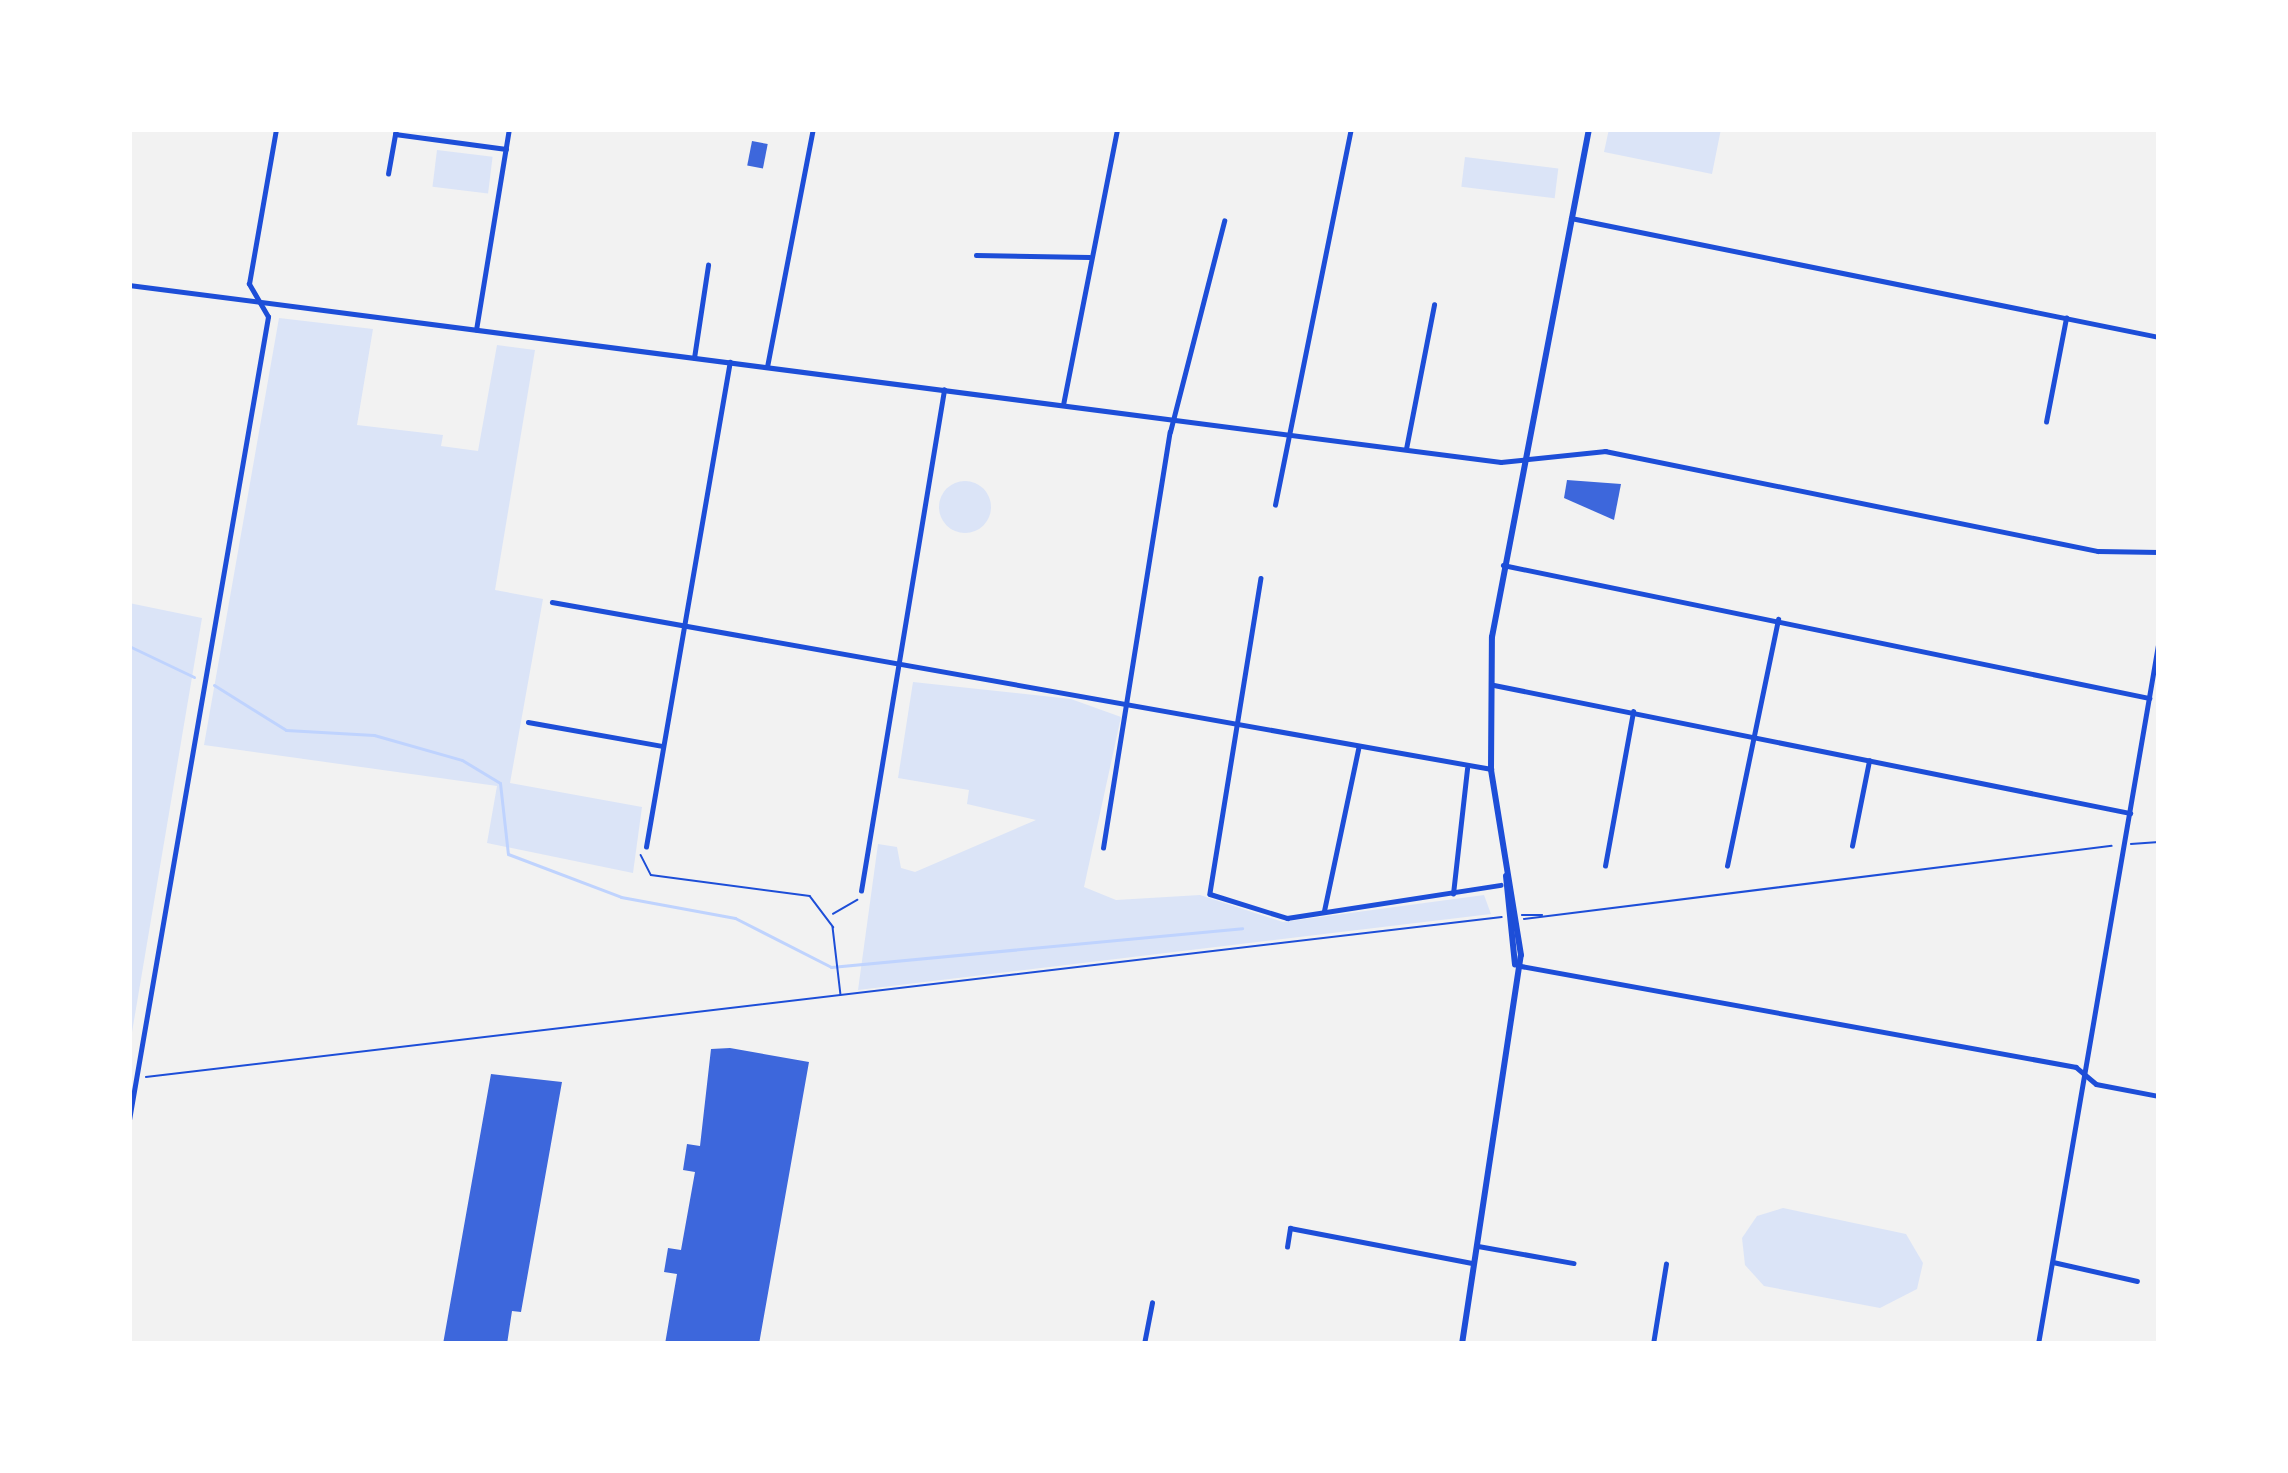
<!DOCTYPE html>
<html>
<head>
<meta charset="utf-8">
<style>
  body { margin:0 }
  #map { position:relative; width:2288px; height:1473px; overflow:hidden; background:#f2f2f2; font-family:Georgia,serif }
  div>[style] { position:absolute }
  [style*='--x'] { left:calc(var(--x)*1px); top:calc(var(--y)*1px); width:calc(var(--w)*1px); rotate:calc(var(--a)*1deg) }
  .green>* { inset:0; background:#dbe4f7; transform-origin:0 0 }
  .round { border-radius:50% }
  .stream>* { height:3px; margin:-1.5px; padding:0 1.5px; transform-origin:1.5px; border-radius:1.5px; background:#bfd3fe }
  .building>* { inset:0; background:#3d67dc; transform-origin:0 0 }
  .path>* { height:1.5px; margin:-0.75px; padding:0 0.75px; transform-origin:0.75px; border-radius:0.75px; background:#1d4ed8 }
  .minor>* { height:4.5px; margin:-2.25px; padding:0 2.25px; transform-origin:2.25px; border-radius:2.25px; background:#1d4ed8 }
  .tertiary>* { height:4.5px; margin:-2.25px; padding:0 2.25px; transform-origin:2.25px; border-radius:2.25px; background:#1d4ed8 }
  .secondary>* { height:6px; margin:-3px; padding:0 3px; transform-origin:3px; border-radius:3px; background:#1d4ed8 }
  span { translate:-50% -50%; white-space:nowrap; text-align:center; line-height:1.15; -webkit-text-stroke:12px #fff; paint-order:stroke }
  .frame { position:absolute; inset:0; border:132px solid #fff; pointer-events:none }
</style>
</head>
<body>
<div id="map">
  <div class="green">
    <i style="clip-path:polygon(1609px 129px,1721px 129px,1712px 174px,1604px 152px)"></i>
    <i style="left:437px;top:150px;width:56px;height:37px;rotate:7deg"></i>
    <i style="left:1465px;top:157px;width:94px;height:30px;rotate:7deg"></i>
    <i style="clip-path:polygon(279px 318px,373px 329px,357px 425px,443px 435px,441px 446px,478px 451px,497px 345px,535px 350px,495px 590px,543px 599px,510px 783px,642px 807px,633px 873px,487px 843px,497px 786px,204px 745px)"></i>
    <i class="round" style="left:939px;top:481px;width:52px;height:52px"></i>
    <i style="clip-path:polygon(129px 603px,202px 618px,129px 1050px)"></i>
    <i style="clip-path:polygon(913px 682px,1071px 699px,1121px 717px,1084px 887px,1116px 900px,1200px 895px,1283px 922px,1484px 895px,1491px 914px,858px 990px,878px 844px,897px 847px,901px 868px,915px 872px,1036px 820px,967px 804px,969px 790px,898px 778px)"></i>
    <i style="clip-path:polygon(1783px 1208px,1906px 1234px,1923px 1263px,1917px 1289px,1880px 1308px,1764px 1286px,1745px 1265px,1742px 1238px,1757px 1216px)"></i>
  </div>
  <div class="stream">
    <i style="--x:129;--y:646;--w:72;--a:25.5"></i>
    <i style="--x:214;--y:685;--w:85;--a:32"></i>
    <i style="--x:286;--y:730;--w:88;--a:3.3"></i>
    <i style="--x:374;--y:735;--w:91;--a:15.9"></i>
    <i style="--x:462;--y:760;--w:44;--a:31.2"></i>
    <i style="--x:500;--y:783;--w:71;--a:83.6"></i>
    <i style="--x:508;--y:854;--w:121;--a:20.8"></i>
    <i style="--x:621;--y:897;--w:116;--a:10.4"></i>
    <i style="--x:735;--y:918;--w:108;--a:27"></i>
    <i style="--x:831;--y:967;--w:413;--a:-5.4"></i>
  </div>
  <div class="building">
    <i style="left:752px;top:141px;width:16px;height:25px;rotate:11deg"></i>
    <i style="clip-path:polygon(1567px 480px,1621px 484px,1614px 520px,1564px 498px)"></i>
    <i style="clip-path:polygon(730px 1048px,809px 1062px,759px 1344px,665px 1344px,677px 1274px,664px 1272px,668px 1248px,681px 1250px,695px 1172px,683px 1170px,687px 1144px,700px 1146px,711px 1049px)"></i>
    <i style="clip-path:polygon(491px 1074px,562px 1082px,521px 1312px,512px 1311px,507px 1344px,443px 1344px)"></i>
  </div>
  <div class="path">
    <i style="--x:2131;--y:844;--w:28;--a:-4"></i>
    <i style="--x:641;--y:855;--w:22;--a:63"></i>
    <i style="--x:651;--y:875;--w:160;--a:7.5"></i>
    <i style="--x:810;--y:896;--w:39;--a:53"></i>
    <i style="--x:833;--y:927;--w:68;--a:83.3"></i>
    <i style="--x:833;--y:914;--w:28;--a:-30"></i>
    <i style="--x:1522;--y:915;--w:20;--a:0"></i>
    <i style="--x:1524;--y:919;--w:592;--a:-7.09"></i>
    <i style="--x:146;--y:1077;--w:1365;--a:-6.73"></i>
  </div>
  <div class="minor">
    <i style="--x:395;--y:134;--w:112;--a:7.7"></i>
    <i style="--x:388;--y:174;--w:46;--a:-79.9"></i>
    <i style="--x:1571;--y:218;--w:600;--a:11.44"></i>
    <i style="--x:976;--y:255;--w:113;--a:1"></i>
    <i style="--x:476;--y:330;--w:204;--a:-80.7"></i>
    <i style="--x:694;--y:358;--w:94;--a:-81.4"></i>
    <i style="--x:767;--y:367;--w:242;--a:-79.1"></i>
    <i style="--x:1063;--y:405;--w:281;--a:-78.9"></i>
    <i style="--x:2046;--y:422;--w:106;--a:-79.1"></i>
    <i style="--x:1406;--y:449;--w:147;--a:-79"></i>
    <i style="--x:1275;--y:505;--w:384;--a:-78.6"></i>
    <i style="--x:1503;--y:565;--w:660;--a:11.63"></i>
    <i style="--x:1261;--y:578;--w:320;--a:99.2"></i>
    <i style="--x:1210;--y:894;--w:81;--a:17.3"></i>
    <i style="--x:1287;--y:918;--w:216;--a:-8.8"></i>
    <i style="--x:552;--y:602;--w:954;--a:10.08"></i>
    <i style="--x:1494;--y:685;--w:649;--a:11.38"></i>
    <i style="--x:528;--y:722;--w:137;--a:10.1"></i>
    <i style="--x:1852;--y:846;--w:87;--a:-78.7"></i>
    <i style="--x:646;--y:847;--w:492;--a:-80.2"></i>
    <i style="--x:1103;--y:848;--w:421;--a:-80.9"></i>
    <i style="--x:1170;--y:432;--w:218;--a:-75.6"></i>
    <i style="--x:1605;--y:866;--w:157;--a:-79.7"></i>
    <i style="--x:1727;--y:866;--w:252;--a:-78.3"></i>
    <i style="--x:861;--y:891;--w:508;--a:-80.59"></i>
    <i style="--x:1453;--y:894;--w:126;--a:-83.6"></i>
    <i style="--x:1324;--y:911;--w:166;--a:-78.1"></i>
    <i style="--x:1521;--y:966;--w:564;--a:10.31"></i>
    <i style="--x:2076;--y:1067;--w:26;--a:40"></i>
    <i style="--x:2096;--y:1084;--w:64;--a:10.8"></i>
    <i style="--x:1478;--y:1246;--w:97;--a:10.1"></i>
    <i style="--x:1287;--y:1247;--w:19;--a:-81"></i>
    <i style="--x:1290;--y:1228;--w:185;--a:10.9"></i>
    <i style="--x:2053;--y:1262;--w:86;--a:12.7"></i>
    <i style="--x:1144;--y:1344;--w:42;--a:-79"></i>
    <i style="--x:1653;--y:1344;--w:81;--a:-80.8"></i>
    <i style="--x:2038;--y:1344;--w:715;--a:-80.26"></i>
  </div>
  <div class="tertiary">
    <i style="--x:129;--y:285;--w:1383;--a:7.35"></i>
    <i style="--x:1501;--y:462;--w:105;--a:-6"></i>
    <i style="--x:1605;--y:451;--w:503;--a:11.47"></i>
    <i style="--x:2098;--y:551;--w:61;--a:0.9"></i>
    <i style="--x:129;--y:1120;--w:815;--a:-80.18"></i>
    <i style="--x:268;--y:317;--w:38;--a:-120"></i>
    <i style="--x:249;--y:284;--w:157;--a:-80.1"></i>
  </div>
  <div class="secondary">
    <i style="--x:1506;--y:876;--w:89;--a:84.2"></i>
    <i style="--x:1462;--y:1344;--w:393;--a:-81.4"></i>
    <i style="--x:1521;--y:955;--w:188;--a:-99.2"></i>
    <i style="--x:1491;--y:769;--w:132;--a:-89.6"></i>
    <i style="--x:1492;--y:637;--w:517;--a:-79.19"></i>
  </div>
  <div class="frame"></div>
</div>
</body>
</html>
